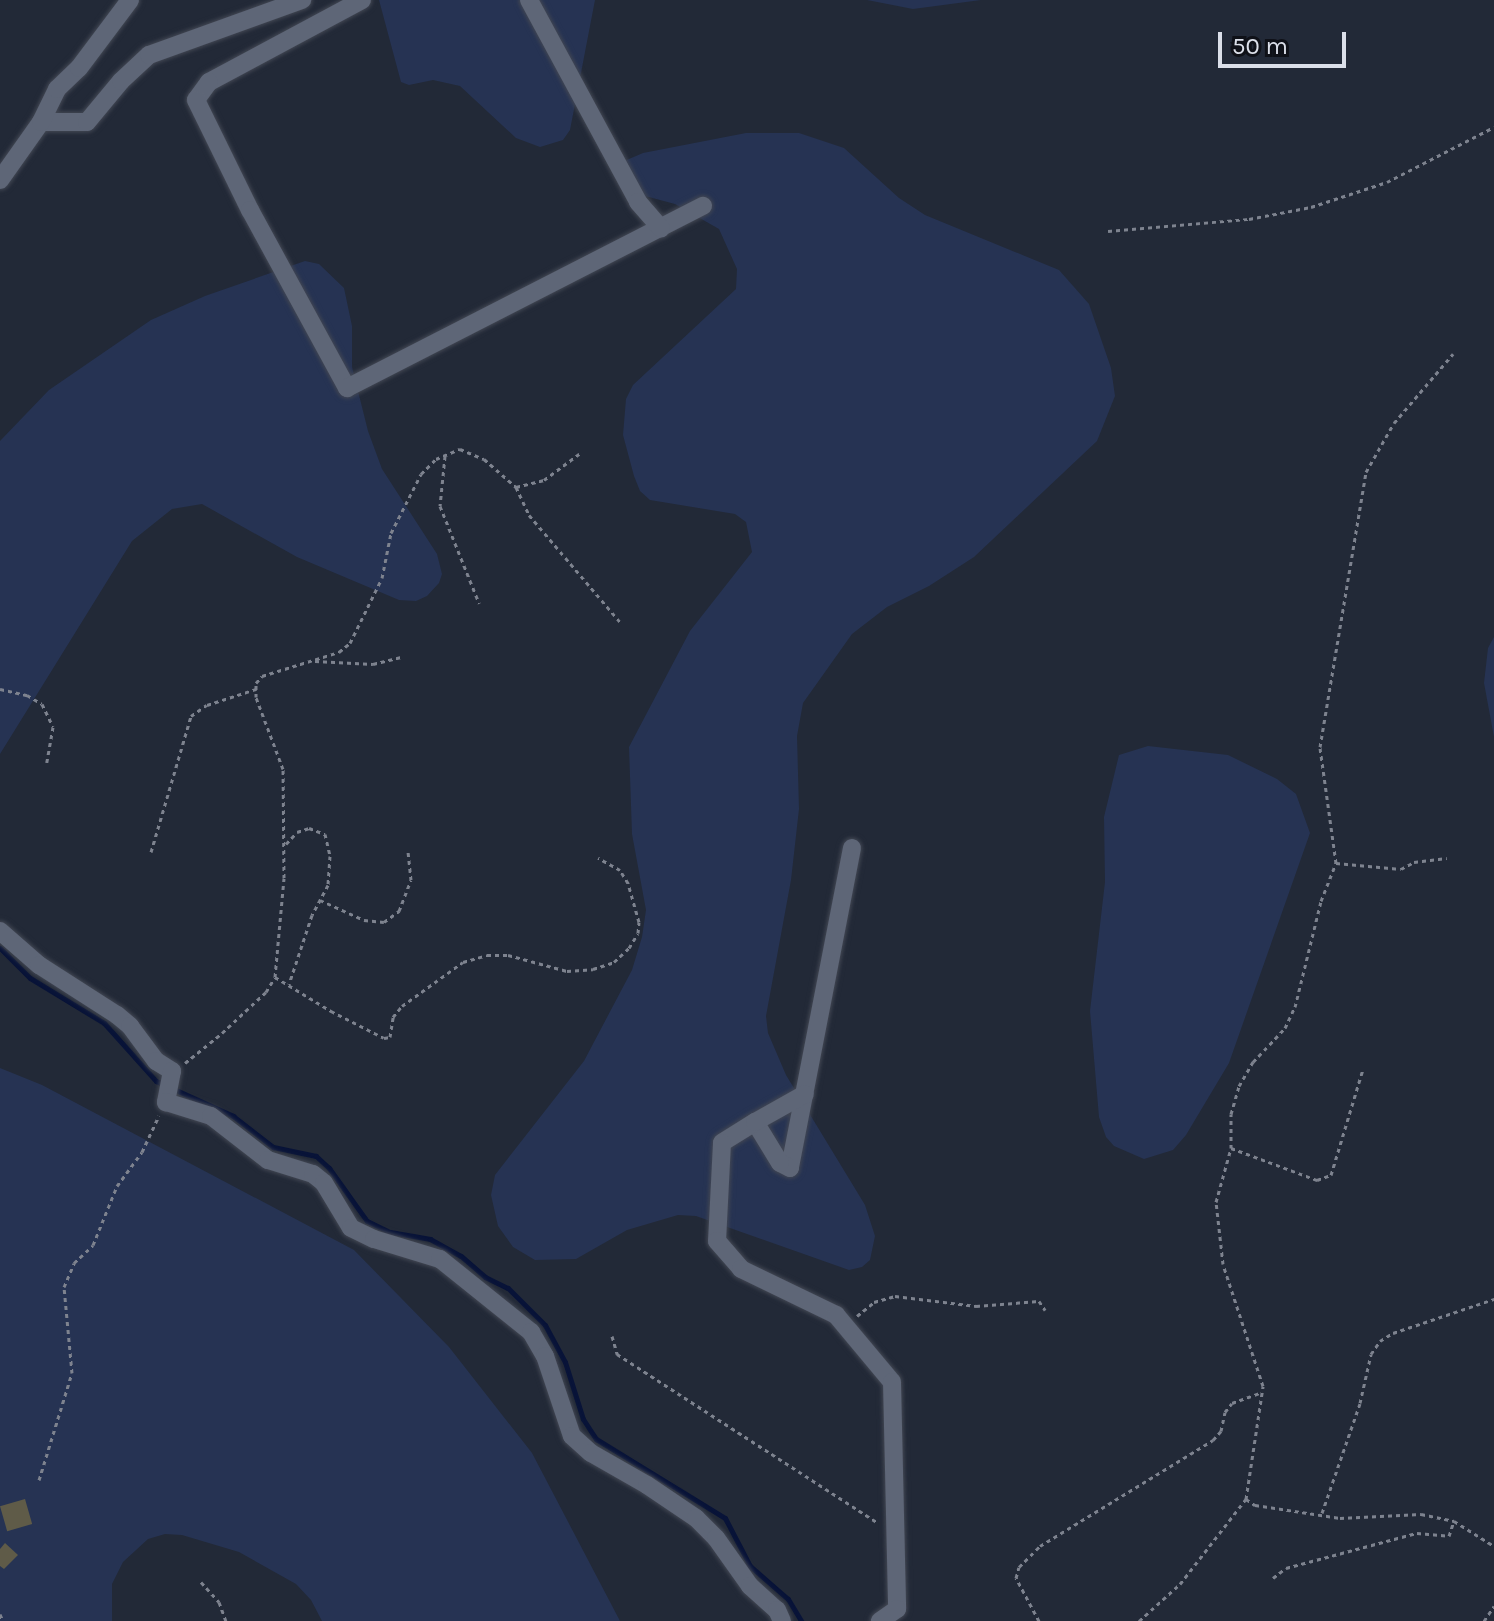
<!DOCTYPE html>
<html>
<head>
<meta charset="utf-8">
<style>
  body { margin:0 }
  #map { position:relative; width:1494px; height:1621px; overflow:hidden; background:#222937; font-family:Karla,sans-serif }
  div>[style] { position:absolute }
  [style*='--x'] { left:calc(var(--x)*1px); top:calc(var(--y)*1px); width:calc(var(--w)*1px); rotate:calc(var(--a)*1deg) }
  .green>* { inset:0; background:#263353 }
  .stream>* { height:5px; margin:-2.5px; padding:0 2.5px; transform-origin:2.5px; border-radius:2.5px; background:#081338 }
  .building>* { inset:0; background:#5f5b48; transform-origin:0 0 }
  .path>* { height:3px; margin-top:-1.5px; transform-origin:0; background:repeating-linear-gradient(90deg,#7e838f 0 4px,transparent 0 8px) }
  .roads { filter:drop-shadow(0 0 2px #424753) drop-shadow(0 0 2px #424753) }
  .minor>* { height:18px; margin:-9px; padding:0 9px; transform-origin:9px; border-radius:9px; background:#5e6677 }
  span { translate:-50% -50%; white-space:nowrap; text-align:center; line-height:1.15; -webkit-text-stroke:6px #0f1118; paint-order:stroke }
  .scale { position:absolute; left:1218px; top:32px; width:128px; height:36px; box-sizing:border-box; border:4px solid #dbdfe9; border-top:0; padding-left:10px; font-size:24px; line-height:28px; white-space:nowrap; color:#dbdfe9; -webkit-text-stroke:6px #0f1118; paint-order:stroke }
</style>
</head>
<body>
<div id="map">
  <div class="green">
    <i style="clip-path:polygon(379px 0,595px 0,570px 130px,563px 140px,540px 147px,516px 138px,460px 86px,433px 80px,409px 85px,401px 82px)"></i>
    <i style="clip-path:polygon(867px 0,981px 0,913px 9px)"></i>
    <i style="clip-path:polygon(746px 133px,799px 133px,844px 148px,899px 198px,925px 215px,1059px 270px,1089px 304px,1111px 368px,1115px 396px,1097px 441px,974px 557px,929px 586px,887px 607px,852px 634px,803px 703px,797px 736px,799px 809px,791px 880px,766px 1016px,768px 1033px,786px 1075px,865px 1205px,875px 1236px,870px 1260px,862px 1267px,849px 1270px,696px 1216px,678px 1215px,627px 1230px,576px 1259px,535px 1260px,513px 1247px,498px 1226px,491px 1195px,495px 1175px,584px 1061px,632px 970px,642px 937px,646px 910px,632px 834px,629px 747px,690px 631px,752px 552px,746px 522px,735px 514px,650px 500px,640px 491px,634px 476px,623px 435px,626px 399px,633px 385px,736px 289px,737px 269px,719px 229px,675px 204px,630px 192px,622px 162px,643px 153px)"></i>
    <i style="clip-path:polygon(305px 261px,319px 264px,344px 288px,352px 326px,352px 367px,368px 431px,382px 469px,437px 554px,442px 574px,439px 583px,427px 596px,416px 601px,399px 600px,297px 557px,202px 504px,172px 509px,132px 541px,0 754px,0 441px,49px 390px,151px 320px,205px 296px)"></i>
    <i style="clip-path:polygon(1494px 637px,1494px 737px,1484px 683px,1488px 648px)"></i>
    <i style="clip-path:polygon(1148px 746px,1228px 755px,1277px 779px,1296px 794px,1310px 833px,1229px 1063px,1186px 1135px,1173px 1150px,1144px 1159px,1114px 1146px,1106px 1137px,1099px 1117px,1090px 1011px,1105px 882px,1104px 817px,1119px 755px)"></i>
    <i style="clip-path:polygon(0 1068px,42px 1085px,354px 1250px,449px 1347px,532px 1453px,620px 1621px,322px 1621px,311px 1600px,296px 1584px,239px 1552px,182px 1535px,165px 1534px,148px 1539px,123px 1562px,112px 1584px,112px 1621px,0 1621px)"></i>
  </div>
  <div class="stream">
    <i style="--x:0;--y:948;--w:42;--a:45"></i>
    <i style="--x:30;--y:978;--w:87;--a:31.3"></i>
    <i style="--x:104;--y:1023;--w:78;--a:48.1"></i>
    <i style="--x:156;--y:1081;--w:85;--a:24.4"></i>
    <i style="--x:233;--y:1116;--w:51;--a:37.8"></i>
    <i style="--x:273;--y:1147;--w:44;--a:11.8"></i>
    <i style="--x:316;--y:1156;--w:18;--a:43"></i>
    <i style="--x:329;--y:1168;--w:65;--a:54.4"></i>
    <i style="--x:367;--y:1221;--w:25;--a:26"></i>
    <i style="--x:390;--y:1232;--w:41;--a:9.9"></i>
    <i style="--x:430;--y:1239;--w:35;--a:29"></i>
    <i style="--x:461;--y:1256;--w:32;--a:41"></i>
    <i style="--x:485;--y:1277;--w:25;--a:26"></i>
    <i style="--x:508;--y:1288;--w:52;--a:45"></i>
    <i style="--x:545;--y:1325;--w:42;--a:61.6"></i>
    <i style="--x:565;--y:1362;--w:60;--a:72.5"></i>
    <i style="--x:583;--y:1419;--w:24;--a:57"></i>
    <i style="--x:596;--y:1439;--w:151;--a:31.5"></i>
    <i style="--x:725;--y:1518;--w:54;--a:62.5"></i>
    <i style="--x:750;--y:1566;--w:50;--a:41"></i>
    <i style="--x:788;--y:1599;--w:26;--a:59"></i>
  </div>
  <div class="building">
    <i style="left:25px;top:1499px;width:26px;height:26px;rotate:74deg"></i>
    <i style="clip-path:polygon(5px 1543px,18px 1555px,4px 1569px,0 1566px,0 1549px)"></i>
  </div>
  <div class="path">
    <i style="--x:1108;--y:231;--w:142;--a:-4.9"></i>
    <i style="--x:1249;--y:219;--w:63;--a:-11"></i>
    <i style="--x:1311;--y:207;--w:80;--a:-18.2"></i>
    <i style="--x:1387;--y:182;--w:120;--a:-27.2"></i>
    <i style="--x:445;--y:456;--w:50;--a:95.7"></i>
    <i style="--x:440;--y:506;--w:105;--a:68.1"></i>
    <i style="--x:516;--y:487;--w:29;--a:-14"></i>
    <i style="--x:544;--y:480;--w:44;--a:-36.6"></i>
    <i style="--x:315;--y:661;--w:58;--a:3"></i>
    <i style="--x:373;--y:664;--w:29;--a:-14"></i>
    <i style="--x:0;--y:689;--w:28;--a:13"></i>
    <i style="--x:27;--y:695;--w:17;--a:31"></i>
    <i style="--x:42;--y:704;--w:25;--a:64"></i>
    <i style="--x:53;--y:727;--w:36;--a:100"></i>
    <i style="--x:286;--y:844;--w:16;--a:-47"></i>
    <i style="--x:297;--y:832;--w:13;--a:-18"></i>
    <i style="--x:309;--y:828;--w:17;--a:21"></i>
    <i style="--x:325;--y:834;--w:23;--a:77"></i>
    <i style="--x:330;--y:856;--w:29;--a:94"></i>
    <i style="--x:328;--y:885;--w:34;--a:118"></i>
    <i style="--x:312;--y:915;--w:73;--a:108.4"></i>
    <i style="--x:151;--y:852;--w:142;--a:-73.6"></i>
    <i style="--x:191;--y:716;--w:19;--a:-35"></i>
    <i style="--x:207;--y:705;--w:52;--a:-18.1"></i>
    <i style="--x:1336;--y:863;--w:65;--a:5.3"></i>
    <i style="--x:1401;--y:869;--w:15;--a:-28"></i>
    <i style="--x:1414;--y:862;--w:33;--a:-7"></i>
    <i style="--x:320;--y:900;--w:48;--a:24.4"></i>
    <i style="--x:364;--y:920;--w:20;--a:6"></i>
    <i style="--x:384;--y:922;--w:19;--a:-36"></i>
    <i style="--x:399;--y:911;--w:33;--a:-69"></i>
    <i style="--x:411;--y:880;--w:29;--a:-96"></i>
    <i style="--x:275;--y:977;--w:66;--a:31.3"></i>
    <i style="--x:331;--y:1011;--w:59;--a:27"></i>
    <i style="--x:384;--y:1038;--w:6;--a:-9"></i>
    <i style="--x:390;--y:1037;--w:20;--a:-81"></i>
    <i style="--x:393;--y:1017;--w:14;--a:-51"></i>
    <i style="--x:402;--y:1006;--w:75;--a:-35.8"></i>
    <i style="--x:463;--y:962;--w:25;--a:-16"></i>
    <i style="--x:487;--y:955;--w:21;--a:0"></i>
    <i style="--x:508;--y:955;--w:61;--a:15.2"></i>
    <i style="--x:567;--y:971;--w:26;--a:-4"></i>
    <i style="--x:593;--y:969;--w:22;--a:-18"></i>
    <i style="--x:614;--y:962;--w:21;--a:-43"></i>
    <i style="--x:629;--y:948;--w:17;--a:-59"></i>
    <i style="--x:638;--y:933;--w:11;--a:-85"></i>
    <i style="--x:639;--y:922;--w:41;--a:-105.8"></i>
    <i style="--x:628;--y:883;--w:15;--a:-122"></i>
    <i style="--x:620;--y:870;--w:25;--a:-151"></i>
    <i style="--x:185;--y:1063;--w:48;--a:-39"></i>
    <i style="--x:222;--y:1033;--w:60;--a:-43"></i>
    <i style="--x:266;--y:992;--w:17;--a:-59"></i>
    <i style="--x:275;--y:977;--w:99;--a:-84.8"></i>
    <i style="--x:284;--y:878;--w:109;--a:-90.5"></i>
    <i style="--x:283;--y:769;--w:77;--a:-110.6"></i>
    <i style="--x:256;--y:697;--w:14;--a:-90"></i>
    <i style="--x:256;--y:683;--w:9;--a:-49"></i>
    <i style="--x:262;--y:676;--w:81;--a:-17.3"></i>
    <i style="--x:339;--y:652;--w:14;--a:-39"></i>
    <i style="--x:350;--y:643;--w:72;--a:-63.8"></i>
    <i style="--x:382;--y:578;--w:46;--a:-78.7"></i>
    <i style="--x:391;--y:533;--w:66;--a:-63"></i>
    <i style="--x:421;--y:474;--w:21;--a:-45"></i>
    <i style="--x:436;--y:459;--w:26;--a:-23"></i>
    <i style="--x:460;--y:449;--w:26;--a:23"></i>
    <i style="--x:484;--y:459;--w:43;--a:41.2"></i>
    <i style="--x:516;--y:487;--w:31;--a:65"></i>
    <i style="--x:529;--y:515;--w:140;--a:49.6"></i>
    <i style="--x:1231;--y:1148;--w:92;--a:20.4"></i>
    <i style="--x:1317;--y:1180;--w:15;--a:-20"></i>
    <i style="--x:1331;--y:1175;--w:111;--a:-73.2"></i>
    <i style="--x:857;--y:1316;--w:22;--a:-39"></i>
    <i style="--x:874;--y:1302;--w:22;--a:-16"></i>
    <i style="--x:895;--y:1296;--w:82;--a:7"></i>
    <i style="--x:976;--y:1306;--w:63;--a:-4.5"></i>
    <i style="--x:1039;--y:1301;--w:11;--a:56"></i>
    <i style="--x:612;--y:1336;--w:19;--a:74"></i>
    <i style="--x:617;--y:1354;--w:311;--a:32.9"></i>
    <i style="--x:39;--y:1480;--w:112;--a:-72.9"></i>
    <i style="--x:72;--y:1373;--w:86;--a:-95.3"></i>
    <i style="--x:64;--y:1287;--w:26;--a:-67"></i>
    <i style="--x:74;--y:1263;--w:26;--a:-43"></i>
    <i style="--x:93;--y:1245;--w:64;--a:-67.9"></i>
    <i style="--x:117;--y:1186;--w:42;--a:-53.7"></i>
    <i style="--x:142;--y:1152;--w:40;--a:-65"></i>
    <i style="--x:1246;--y:1499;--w:11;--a:34"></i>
    <i style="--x:1255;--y:1505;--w:86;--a:8.7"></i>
    <i style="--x:1340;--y:1518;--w:81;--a:-2.8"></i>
    <i style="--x:1421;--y:1514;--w:34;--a:12"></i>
    <i style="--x:1454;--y:1521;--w:47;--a:32"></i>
    <i style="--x:1322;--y:1513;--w:116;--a:-70.9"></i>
    <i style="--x:1360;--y:1403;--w:50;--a:-77.3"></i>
    <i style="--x:1371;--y:1354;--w:16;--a:-55"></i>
    <i style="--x:1380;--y:1341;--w:15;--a:-32"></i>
    <i style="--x:1393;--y:1333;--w:107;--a:-18.6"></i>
    <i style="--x:1273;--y:1578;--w:16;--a:-38"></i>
    <i style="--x:1286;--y:1568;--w:136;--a:-15"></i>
    <i style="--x:1417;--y:1533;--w:32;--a:5"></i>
    <i style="--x:1449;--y:1536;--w:16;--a:-72"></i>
    <i style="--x:201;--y:1582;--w:27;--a:48"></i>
    <i style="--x:219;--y:1602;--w:20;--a:70"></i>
    <i style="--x:0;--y:1614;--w:8;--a:67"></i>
    <i style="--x:1039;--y:1621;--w:49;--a:-118.1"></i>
    <i style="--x:1016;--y:1578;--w:11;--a:-75"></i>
    <i style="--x:1019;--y:1567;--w:30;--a:-45"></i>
    <i style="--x:1040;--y:1546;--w:203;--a:-31.5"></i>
    <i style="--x:1213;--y:1440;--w:12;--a:-48"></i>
    <i style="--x:1221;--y:1431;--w:19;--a:-78"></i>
    <i style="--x:1225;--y:1412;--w:11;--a:-52"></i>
    <i style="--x:1232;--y:1403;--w:32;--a:-20"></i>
    <i style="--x:1139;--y:1621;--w:55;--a:-42.1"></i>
    <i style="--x:1180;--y:1584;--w:108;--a:-52.2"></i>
    <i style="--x:1246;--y:1499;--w:114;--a:-81.4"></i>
    <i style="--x:1263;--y:1386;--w:128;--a:-108.2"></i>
    <i style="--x:1223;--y:1264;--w:62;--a:-96.4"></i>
    <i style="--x:1216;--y:1202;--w:56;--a:-74.5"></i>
    <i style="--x:1231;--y:1148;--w:34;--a:-90"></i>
    <i style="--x:1231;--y:1114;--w:29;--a:-74"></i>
    <i style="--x:1239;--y:1086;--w:28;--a:-60"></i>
    <i style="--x:1253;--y:1062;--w:47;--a:-46.7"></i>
    <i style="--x:1285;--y:1028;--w:23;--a:-65"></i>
    <i style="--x:1295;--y:1007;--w:109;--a:-76.2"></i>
    <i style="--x:1321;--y:901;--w:41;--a:-68.5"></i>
    <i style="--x:1336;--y:863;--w:117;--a:-97.9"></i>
    <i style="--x:1320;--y:747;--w:279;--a:-80.5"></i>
    <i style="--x:1366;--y:472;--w:56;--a:-60.3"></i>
    <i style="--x:1394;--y:423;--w:91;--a:-49.5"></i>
    <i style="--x:1484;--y:1621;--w:18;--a:-56"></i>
  </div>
  <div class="roads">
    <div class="minor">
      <i style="--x:362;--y:0;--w:174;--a:151.8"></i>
      <i style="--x:209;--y:82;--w:22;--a:126"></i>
      <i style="--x:196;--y:100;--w:123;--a:63.9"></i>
      <i style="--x:250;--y:210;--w:203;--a:61.4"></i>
      <i style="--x:347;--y:388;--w:400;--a:-27.1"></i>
      <i style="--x:529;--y:0;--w:230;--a:61.6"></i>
      <i style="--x:638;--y:202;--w:35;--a:49"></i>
      <i style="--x:41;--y:122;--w:46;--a:0"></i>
      <i style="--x:87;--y:122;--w:53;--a:-50.3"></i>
      <i style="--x:121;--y:81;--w:38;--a:-43"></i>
      <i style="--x:149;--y:55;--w:163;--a:-19.8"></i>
      <i style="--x:0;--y:180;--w:71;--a:-54.7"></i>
      <i style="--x:41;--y:122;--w:37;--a:-64"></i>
      <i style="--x:57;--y:89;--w:30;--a:-44"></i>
      <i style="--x:79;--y:68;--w:85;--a:-53.1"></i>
      <i style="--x:852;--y:848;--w:326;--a:101"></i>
      <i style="--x:790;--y:1168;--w:11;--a:-153"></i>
      <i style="--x:780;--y:1163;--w:48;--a:-121.4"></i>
      <i style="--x:755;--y:1122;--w:39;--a:148"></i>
      <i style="--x:722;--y:1143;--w:98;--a:92.9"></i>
      <i style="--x:717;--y:1241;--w:37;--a:49"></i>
      <i style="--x:741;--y:1269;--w:106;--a:25.8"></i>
      <i style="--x:836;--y:1315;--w:87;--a:50.1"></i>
      <i style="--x:892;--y:1382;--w:227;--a:88.7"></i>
      <i style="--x:897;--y:1609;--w:21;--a:145"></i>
      <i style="--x:0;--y:931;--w:52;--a:41.1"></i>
      <i style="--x:39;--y:965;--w:93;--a:32.7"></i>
      <i style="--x:117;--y:1015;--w:17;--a:40"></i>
      <i style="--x:130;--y:1026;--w:44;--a:53.4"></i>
      <i style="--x:156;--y:1061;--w:19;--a:32"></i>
      <i style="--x:172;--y:1071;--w:32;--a:101"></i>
      <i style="--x:166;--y:1102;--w:47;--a:17.3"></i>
      <i style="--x:211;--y:1116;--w:72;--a:37.7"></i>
      <i style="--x:268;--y:1160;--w:47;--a:17.3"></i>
      <i style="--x:313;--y:1174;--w:14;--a:39"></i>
      <i style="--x:324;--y:1183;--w:52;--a:59"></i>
      <i style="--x:351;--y:1228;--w:25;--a:26"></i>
      <i style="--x:374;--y:1239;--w:69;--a:16.9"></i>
      <i style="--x:440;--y:1259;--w:117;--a:38.7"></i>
      <i style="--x:531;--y:1332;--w:28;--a:60"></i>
      <i style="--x:545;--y:1356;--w:84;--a:71.4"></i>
      <i style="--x:572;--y:1436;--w:25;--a:42"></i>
      <i style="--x:591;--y:1453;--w:64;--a:29.7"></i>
      <i style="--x:647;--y:1485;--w:59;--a:34"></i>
      <i style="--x:696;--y:1518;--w:28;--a:45"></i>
      <i style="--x:716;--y:1538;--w:59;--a:54.7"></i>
      <i style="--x:750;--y:1586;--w:36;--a:42"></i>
      <i style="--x:777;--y:1610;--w:12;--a:66"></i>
      <i style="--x:755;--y:1122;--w:57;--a:-29.2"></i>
    </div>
  </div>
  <div class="scale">50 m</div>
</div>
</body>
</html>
